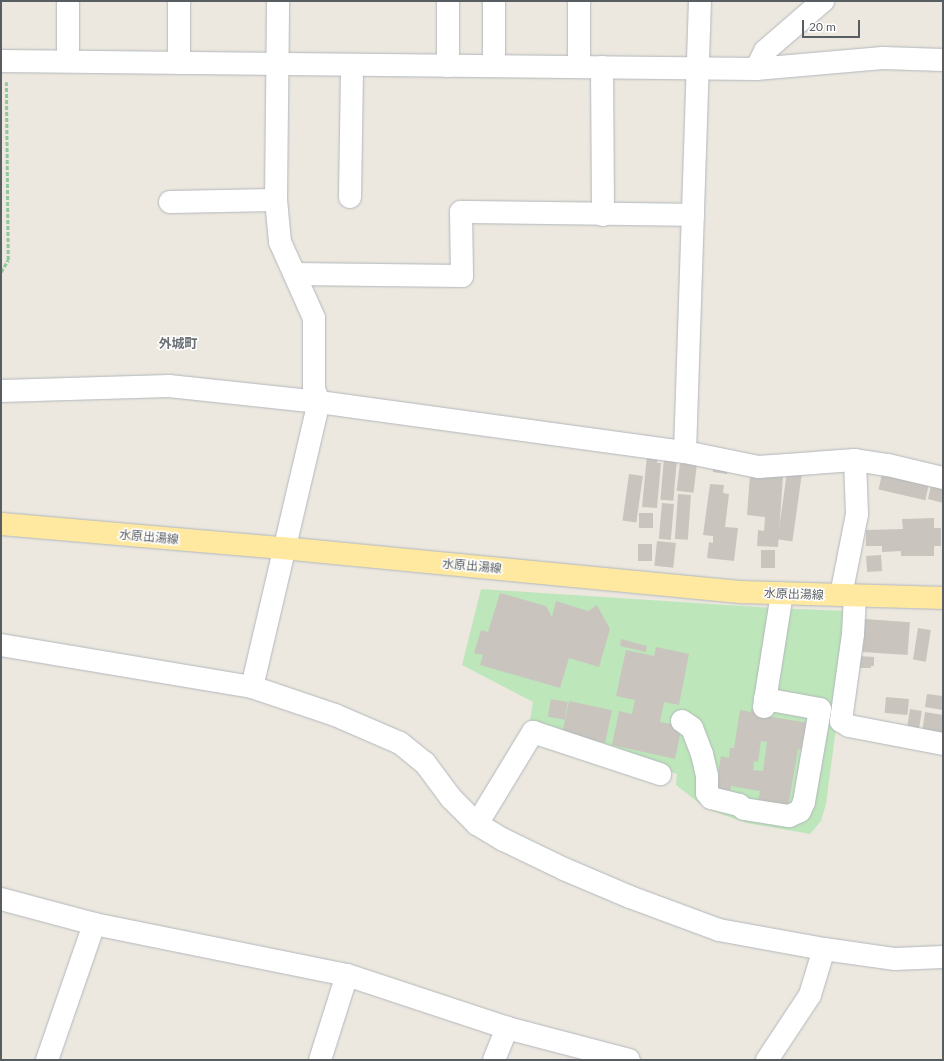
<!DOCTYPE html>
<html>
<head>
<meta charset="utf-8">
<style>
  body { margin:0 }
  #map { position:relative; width:944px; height:1061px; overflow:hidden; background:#ece8df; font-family:Lato,"Noto Sans JP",sans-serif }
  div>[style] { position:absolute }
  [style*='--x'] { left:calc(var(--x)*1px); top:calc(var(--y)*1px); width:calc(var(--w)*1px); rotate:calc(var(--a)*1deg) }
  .green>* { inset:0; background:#bde6ba }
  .building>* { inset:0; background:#c9c5be; transform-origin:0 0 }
  .path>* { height:2.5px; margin-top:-1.25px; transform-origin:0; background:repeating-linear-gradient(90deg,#92c79e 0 4px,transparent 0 6px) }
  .roads { filter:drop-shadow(0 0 1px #b2b7bb) drop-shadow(0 0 1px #b2b7bb) }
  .minor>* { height:22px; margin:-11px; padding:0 11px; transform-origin:11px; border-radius:11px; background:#fff }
  .major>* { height:22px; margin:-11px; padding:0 11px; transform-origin:11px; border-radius:11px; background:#ffe9a1 }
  span { translate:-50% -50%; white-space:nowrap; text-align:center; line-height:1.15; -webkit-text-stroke:3px #fff; paint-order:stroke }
  .street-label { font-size:12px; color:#585d61 }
  .neighbourhood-label { font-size:13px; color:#696f73; font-weight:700 }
  .frame { position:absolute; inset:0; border:2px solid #585d61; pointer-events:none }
  .scale { position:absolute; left:802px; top:20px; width:58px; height:18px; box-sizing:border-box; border:2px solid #585d61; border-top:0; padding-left:5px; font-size:12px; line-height:14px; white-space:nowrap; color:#585d61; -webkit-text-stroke:3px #fff; paint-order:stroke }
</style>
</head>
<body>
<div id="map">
  <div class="green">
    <i style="clip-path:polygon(481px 589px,773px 608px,847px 611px,849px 629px,826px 804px,821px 821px,810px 834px,747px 823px,707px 809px,676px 785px,677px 774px,529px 726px,533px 702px,462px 665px)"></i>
  </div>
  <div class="building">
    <i style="clip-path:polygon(647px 455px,658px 456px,657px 463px,661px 463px,657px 508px,642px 507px)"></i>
    <i style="left:677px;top:459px;width:42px;height:13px;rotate:95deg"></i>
    <i style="left:680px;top:463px;width:17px;height:28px;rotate:7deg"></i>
    <i style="clip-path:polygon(713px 465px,727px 466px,727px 474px,713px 472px)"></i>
    <i style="left:883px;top:470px;width:48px;height:20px;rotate:13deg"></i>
    <i style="left:787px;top:472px;width:15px;height:68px;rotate:8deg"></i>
    <i style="left:629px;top:474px;width:14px;height:47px;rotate:8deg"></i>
    <i style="clip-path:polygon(750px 475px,783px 476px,778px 547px,757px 546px,758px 530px,764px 531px,765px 517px,747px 515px)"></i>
    <i style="clip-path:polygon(710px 484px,724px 485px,723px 493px,729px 494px,725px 527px,738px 528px,734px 561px,707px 558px,709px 542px,713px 543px,713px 536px,703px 535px)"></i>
    <i style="clip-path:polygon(931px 485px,943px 487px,943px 503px,928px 499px)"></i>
    <i style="left:678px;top:494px;width:13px;height:45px;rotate:4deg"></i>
    <i style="left:662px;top:503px;width:12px;height:36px;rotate:5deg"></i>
    <i style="left:639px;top:513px;width:14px;height:15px"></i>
    <i style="clip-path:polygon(934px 518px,934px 528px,941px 528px,941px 546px,934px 546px,934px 556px,901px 556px,901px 551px,882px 552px,882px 546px,866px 546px,866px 530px,903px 529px,902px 519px)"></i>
    <i style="left:657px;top:541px;width:19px;height:25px;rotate:6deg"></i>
    <i style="left:652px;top:544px;width:17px;height:14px;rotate:90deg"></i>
    <i style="left:761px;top:550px;width:14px;height:18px"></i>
    <i style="left:881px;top:555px;width:16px;height:15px;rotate:86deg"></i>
    <i style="clip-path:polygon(500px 593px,546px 606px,552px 617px,556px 601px,588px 611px,597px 605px,610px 629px,599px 667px,569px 658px,560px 688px,480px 665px,483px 655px,474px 653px,481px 630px,488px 632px)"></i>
    <i style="left:865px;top:619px;width:45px;height:33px;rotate:4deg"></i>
    <i style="left:918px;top:628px;width:13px;height:32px;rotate:9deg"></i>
    <i style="clip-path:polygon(621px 639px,647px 646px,646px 652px,620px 646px)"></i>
    <i style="clip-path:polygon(656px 647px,689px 654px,679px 705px,664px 702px,660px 722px,682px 726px,675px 759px,612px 745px,619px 711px,632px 714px,635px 700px,616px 696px,626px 650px,654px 656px)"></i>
    <i style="clip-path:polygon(858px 656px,874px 657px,874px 666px,871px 666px,871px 668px,858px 668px)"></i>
    <i style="clip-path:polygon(927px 694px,943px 696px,943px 710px,925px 707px)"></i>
    <i style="left:886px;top:697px;width:23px;height:16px;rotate:5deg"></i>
    <i style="left:551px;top:699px;width:17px;height:18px;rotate:10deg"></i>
    <i style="left:569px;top:701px;width:44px;height:33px;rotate:12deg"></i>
    <i style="clip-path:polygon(evenodd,751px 709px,766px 711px,766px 716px,809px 723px,805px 750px,798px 749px,788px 807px,758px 802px,760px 791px,731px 786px,730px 793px,715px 790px,721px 756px,729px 758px,730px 748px,734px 748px,740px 710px,751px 712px,751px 709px,761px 741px,767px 742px,763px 771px,753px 770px,754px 761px,758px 762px,761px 741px)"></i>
    <i style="left:910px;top:709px;width:12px;height:20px;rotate:9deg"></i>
    <i style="clip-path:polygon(925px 712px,943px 715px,943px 736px,922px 733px)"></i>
  </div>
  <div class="path">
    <i style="--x:1;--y:272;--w:14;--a:-60"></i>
    <i style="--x:8;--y:260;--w:178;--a:-90.6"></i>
  </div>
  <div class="roads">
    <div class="minor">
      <i style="--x:68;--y:1;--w:60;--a:90"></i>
      <i style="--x:448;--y:1;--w:65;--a:90"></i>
      <i style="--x:494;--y:1;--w:65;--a:90"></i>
      <i style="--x:579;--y:1;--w:66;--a:90"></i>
      <i style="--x:1;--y:61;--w:755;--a:0.61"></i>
      <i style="--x:756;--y:69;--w:127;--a:-5"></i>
      <i style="--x:883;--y:58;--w:60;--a:1.9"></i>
      <i style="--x:179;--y:63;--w:62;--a:-90"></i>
      <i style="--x:602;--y:67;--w:148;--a:89.6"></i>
      <i style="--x:756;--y:69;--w:20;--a:-63"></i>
      <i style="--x:765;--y:51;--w:77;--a:-40.8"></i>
      <i style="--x:350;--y:197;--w:132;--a:-89.1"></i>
      <i style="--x:170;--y:202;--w:106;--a:-1.1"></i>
      <i style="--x:295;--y:274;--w:167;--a:0.7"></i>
      <i style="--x:462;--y:276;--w:64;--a:-90.9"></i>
      <i style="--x:461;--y:212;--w:232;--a:0.7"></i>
      <i style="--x:1;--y:391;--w:168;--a:-1.7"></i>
      <i style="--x:169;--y:386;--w:151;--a:6.1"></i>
      <i style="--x:319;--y:402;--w:369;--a:7.8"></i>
      <i style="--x:685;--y:452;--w:75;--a:11.6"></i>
      <i style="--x:758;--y:467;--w:97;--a:-4.1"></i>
      <i style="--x:855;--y:460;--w:33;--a:9"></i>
      <i style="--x:888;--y:465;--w:57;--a:13.3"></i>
      <i style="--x:685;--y:452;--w:451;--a:-88.1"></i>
      <i style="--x:841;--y:595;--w:83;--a:-78.8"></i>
      <i style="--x:857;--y:514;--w:54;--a:-92.1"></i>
      <i style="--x:855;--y:596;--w:38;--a:93"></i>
      <i style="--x:853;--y:634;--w:88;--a:97.9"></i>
      <i style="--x:841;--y:721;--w:9;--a:32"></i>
      <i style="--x:849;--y:726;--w:96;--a:10.8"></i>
      <i style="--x:1;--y:645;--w:254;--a:9.5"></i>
      <i style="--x:252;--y:687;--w:88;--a:18.6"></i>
      <i style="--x:335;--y:715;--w:71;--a:23.3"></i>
      <i style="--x:400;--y:743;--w:32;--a:39"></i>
      <i style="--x:425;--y:763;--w:44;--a:53.4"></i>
      <i style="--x:451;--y:798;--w:37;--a:45"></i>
      <i style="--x:477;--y:824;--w:31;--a:31"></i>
      <i style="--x:504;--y:840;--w:67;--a:25.8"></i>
      <i style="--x:564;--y:869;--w:72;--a:23"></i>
      <i style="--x:630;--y:897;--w:95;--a:20.3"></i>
      <i style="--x:719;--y:930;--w:107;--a:10.3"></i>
      <i style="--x:824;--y:949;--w:72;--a:8"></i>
      <i style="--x:895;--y:959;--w:48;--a:-2.4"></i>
      <i style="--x:252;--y:687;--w:293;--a:-76.8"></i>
      <i style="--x:319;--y:402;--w:14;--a:-111"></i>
      <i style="--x:314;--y:389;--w:71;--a:-90"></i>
      <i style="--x:314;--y:318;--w:83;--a:-114.1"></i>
      <i style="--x:280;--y:242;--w:42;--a:-95.4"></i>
      <i style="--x:276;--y:200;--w:199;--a:-89.4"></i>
      <i style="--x:764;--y:707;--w:115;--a:-81"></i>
      <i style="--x:682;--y:721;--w:12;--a:35"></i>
      <i style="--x:692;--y:728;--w:28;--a:69"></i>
      <i style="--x:702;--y:754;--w:23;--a:77"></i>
      <i style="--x:707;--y:776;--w:17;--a:90"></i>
      <i style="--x:707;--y:793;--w:6;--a:51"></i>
      <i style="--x:711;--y:798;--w:29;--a:14"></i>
      <i style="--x:739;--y:805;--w:6;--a:39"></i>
      <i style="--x:744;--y:809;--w:46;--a:8.8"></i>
      <i style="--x:789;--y:816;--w:12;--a:-24"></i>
      <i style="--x:800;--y:811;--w:10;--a:-66"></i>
      <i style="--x:804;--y:802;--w:94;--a:-80.2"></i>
      <i style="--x:820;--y:709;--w:56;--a:-169.7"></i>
      <i style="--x:477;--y:824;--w:108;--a:-58.7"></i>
      <i style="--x:533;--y:732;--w:134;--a:18.3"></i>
      <i style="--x:1;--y:899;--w:96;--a:15"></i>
      <i style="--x:94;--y:924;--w:258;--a:11.4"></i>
      <i style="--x:347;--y:975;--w:169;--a:18.3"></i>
      <i style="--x:507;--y:1028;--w:126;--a:14.7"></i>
      <i style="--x:47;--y:1060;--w:144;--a:-70.9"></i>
      <i style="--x:320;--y:1060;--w:89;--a:-72.4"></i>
      <i style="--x:494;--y:1060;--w:35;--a:-68"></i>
      <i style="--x:767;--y:1060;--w:78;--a:-56.5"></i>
      <i style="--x:810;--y:995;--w:48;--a:-73.1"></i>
    </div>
    <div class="major">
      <i style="--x:1;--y:524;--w:283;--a:4.9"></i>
      <i style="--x:283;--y:548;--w:461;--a:5.5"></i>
      <i style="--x:742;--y:592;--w:201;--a:1.7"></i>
    </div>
  </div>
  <div class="street-label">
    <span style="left:149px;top:537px;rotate:5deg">水原出湯線</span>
    <span style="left:472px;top:566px;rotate:5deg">水原出湯線</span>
    <span style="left:794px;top:594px;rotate:2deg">水原出湯線</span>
  </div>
  <div class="neighbourhood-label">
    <span style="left:178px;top:343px">外城町</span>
  </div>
  <div class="frame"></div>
  <div class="scale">20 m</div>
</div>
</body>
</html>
